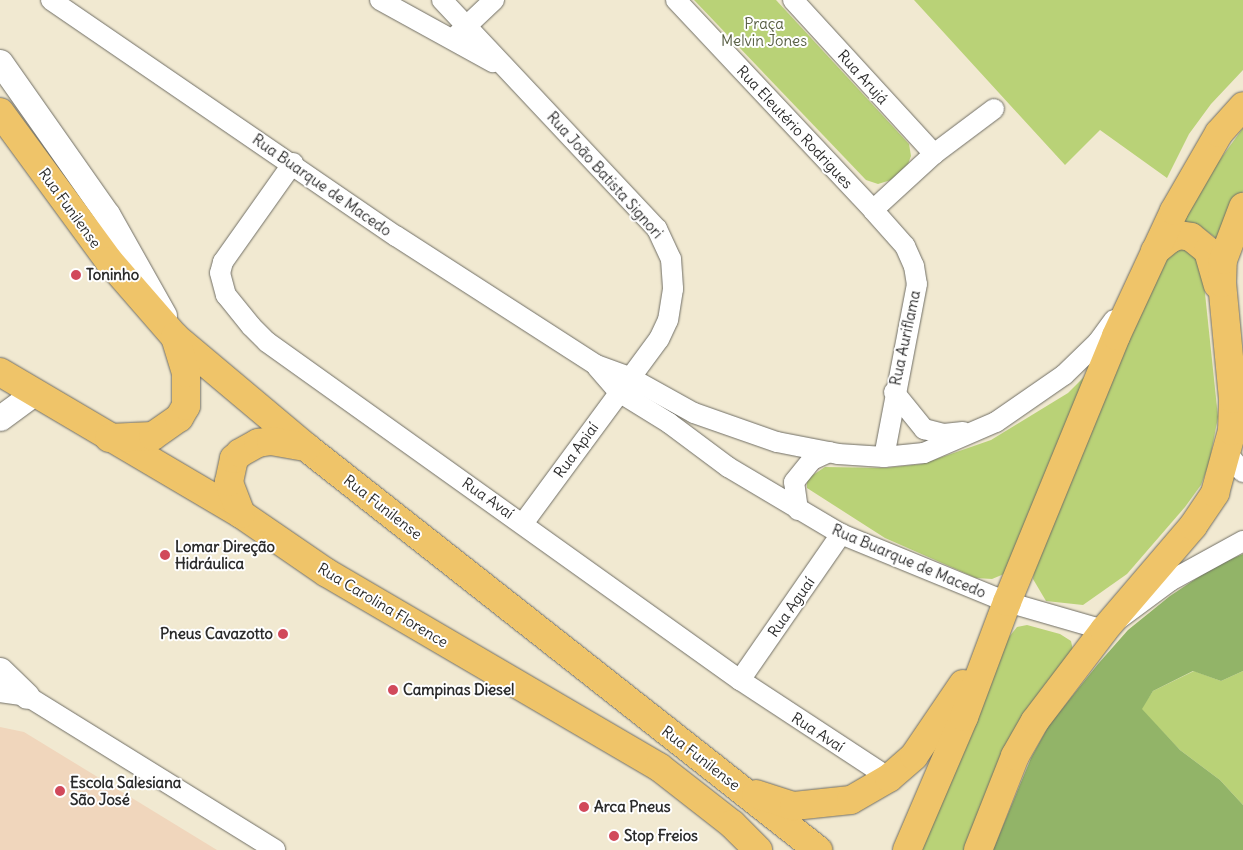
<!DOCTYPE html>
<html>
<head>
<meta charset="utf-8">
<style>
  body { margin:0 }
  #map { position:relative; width:1243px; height:850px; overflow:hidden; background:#f1e9d1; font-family:Delius,sans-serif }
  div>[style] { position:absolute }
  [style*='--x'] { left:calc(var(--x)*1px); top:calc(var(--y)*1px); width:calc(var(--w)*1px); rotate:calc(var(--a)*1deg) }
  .built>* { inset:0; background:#f0d6bc }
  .green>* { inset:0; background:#b9d277 }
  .forest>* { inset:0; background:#92b468 }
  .roads { filter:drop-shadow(0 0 1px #706e65) drop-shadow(0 0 1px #706e65) }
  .minor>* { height:20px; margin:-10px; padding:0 10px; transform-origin:10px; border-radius:10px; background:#fff }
  .tertiary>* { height:25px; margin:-12.5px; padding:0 12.5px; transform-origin:12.5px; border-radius:12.5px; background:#fff }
  .primary>* { height:28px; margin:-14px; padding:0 14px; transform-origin:14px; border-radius:14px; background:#efc469 }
  .dots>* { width:14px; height:14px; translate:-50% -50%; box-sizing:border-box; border:2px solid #fff; border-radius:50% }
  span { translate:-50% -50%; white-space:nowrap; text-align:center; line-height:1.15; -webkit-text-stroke:4px #fff; paint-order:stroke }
  .park-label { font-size:15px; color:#565d42 }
  .street-label { font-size:15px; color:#2b2b2b }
  .poi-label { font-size:15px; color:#2b2b2b; font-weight:700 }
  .left { translate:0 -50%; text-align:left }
  .right { translate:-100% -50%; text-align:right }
</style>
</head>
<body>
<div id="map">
  <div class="built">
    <i style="clip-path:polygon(0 727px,24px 732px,217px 850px,0 850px)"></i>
  </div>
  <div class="green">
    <i style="clip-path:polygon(694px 0,776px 0,909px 144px,911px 156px,908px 164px,891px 180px,878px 184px,866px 180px)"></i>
    <i style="clip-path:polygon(914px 0,1243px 0,1243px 70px,1211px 104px,1189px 134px,1167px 178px,1100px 130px,1065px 165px)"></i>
    <i style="clip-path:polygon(1243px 128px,1243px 191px,1224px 232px,1216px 238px,1201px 227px,1181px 222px,1200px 187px)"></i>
    <i style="clip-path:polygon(1181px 245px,1193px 249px,1204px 284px,1218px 417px,1209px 464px,1201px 485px,1185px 507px,1127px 574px,1083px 605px,1046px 601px,1033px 579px,1034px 569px,1159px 267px)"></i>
    <i style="clip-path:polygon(1095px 366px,1004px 574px,992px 579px,976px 578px,885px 538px,807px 488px,807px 479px,825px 467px,885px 468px,922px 464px,991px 440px,1068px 393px)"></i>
    <i style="clip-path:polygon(1027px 625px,1060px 634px,1071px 641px,1073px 650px,1041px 690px,1026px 715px,965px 850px,919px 850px,1009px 637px,1017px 627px)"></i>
    <i style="clip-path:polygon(1194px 671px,1221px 681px,1243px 671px,1243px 805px,1220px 780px,1180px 750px,1141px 709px,1153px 691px)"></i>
  </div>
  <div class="forest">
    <i style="clip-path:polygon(1243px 554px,1243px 671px,1221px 681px,1193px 671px,1153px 691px,1142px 709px,1180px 750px,1220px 780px,1243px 805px,1243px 850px,993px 850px,1031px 758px,1049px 725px,1098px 664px,1128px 630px,1170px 596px,1215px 566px)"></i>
  </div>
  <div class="roads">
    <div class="minor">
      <i style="--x:51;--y:0;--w:418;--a:34.4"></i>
      <i style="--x:396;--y:236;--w:238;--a:32.8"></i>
      <i style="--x:596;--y:365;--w:35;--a:20"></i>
      <i style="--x:629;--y:377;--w:74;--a:29"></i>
      <i style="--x:694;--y:413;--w:88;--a:19.3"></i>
      <i style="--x:777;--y:442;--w:62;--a:11.1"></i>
      <i style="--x:838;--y:454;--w:46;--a:3.7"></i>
      <i style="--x:884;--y:457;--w:40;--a:-5.7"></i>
      <i style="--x:924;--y:453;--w:78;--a:-23.3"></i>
      <i style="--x:996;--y:422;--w:83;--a:-34.7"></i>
      <i style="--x:1064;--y:375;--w:47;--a:-44.1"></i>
      <i style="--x:1098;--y:342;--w:27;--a:-54"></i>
      <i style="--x:380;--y:0;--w:129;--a:28.8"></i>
      <i style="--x:442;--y:0;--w:314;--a:46.8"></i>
      <i style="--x:657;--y:229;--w:33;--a:65"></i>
      <i style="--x:671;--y:259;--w:30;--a:86"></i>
      <i style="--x:673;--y:289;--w:31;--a:99"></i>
      <i style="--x:668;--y:320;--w:21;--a:115"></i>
      <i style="--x:659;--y:339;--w:227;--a:126.4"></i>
      <i style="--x:676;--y:0;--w:288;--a:46.8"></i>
      <i style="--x:873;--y:210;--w:48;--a:48.4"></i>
      <i style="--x:905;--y:246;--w:22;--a:66"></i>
      <i style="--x:914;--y:266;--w:18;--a:81"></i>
      <i style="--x:917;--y:284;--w:176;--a:100.8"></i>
      <i style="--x:793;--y:0;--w:209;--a:47.5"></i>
      <i style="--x:457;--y:35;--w:51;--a:-43.4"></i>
      <i style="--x:293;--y:163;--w:121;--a:125.3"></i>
      <i style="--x:223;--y:262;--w:11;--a:105"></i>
      <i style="--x:220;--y:273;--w:23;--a:75"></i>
      <i style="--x:226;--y:295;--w:40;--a:51"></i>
      <i style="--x:251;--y:326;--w:23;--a:45"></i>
      <i style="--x:267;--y:342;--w:581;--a:35.55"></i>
      <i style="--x:740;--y:680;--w:178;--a:33.3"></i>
      <i style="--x:873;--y:210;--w:83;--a:-42.6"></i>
      <i style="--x:934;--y:154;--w:75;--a:-36.9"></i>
      <i style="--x:597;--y:367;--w:33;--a:49"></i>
      <i style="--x:619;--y:392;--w:59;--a:31.8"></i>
      <i style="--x:669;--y:423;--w:74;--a:36.7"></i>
      <i style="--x:728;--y:467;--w:131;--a:30.7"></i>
      <i style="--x:841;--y:534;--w:179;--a:22.3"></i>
      <i style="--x:1007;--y:602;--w:101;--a:16.1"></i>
      <i style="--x:1104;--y:630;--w:82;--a:-36.6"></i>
      <i style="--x:1170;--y:581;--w:83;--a:-28.7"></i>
      <i style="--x:894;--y:392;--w:48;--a:51"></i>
      <i style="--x:924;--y:429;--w:21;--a:14"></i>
      <i style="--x:944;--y:434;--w:19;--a:-6"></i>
      <i style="--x:1227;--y:453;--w:25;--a:50"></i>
      <i style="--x:798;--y:510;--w:28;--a:-98"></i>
      <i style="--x:794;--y:482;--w:28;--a:-51"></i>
      <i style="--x:812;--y:460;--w:19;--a:-25"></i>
      <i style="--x:740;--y:680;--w:178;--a:-55.3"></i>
      <i style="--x:0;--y:692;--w:27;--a:8"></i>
      <i style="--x:27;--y:696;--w:292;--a:31.8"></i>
    </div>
    <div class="tertiary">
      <i style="--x:0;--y:62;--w:186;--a:54.9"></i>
      <i style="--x:107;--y:214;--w:116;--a:60.6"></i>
      <i style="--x:0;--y:418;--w:42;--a:-36.3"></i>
      <i style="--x:0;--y:670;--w:37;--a:44"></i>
    </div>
    <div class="primary">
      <i style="--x:0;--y:112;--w:185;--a:53.8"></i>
      <i style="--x:109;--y:261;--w:101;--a:49"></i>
      <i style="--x:175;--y:337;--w:171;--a:40"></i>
      <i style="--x:306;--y:447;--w:652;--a:38.21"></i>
      <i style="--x:1155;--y:251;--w:19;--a:-39"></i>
      <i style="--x:1170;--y:239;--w:10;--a:-24"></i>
      <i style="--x:1179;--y:235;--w:12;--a:9"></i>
      <i style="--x:1191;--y:237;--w:22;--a:39"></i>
      <i style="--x:1208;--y:251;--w:35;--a:74"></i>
      <i style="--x:0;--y:372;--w:280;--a:30.5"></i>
      <i style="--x:241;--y:514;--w:104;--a:34.5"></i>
      <i style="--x:327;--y:573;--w:385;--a:30.3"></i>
      <i style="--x:659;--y:767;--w:93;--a:38"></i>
      <i style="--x:732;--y:824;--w:37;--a:45"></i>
      <i style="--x:109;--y:438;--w:44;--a:-2.6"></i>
      <i style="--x:153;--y:436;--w:32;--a:-35"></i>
      <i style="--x:179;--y:418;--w:14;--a:-60"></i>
      <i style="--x:186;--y:406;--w:33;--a:-90"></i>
      <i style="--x:186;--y:373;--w:38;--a:-107"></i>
      <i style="--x:241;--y:514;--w:34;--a:-111"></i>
      <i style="--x:229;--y:482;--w:24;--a:-78"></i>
      <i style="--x:234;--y:459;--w:8;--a:-45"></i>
      <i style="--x:240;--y:453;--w:21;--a:-29"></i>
      <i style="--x:258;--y:443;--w:13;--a:-9"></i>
      <i style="--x:271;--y:441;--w:36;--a:10"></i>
      <i style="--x:756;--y:794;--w:40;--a:18"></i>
      <i style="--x:794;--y:806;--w:57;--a:-6"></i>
      <i style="--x:851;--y:800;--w:44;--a:-30.1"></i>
      <i style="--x:889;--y:778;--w:33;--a:-41"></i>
      <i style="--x:914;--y:756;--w:87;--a:-55.8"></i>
      <i style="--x:907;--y:850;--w:145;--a:-66.8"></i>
      <i style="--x:964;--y:717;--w:123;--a:-69.5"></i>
      <i style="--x:1007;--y:602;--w:287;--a:-67.7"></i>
      <i style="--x:1116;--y:336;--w:138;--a:-65.1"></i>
      <i style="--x:1174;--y:211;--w:90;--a:-60"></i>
      <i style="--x:1219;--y:133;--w:36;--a:-48"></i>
      <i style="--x:978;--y:850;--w:101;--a:-68.5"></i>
      <i style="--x:1015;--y:756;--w:40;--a:-60.3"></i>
      <i style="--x:1035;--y:721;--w:114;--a:-52.8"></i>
      <i style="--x:1104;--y:630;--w:137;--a:-49.4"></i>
      <i style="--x:1193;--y:526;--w:40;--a:-56"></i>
      <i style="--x:1215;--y:493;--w:64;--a:-74.7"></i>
      <i style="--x:1232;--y:431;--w:32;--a:-88"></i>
      <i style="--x:1233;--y:399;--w:117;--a:-95.4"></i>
      <i style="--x:1222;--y:283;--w:23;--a:-88"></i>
      <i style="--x:1223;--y:260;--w:57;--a:-69.3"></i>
    </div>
  </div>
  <div class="dots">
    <i style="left:76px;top:275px;background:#d1495b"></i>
    <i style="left:165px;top:555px;background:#d1495b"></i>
    <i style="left:283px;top:634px;background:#d1495b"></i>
    <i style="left:393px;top:690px;background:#d1495b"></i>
    <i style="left:60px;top:791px;background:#d1495b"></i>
    <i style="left:584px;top:807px;background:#d1495b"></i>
    <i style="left:614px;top:836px;background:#d1495b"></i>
  </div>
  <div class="park-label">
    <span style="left:764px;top:32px">Praça<br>Melvin Jones</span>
  </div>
  <div class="street-label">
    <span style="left:863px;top:77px;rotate:48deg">Rua Arujá</span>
    <span style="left:795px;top:127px;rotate:47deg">Rua Eleutério Rodrigues</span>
    <span style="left:605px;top:175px;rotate:48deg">Rua João Batista Signori</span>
    <span style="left:322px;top:185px;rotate:35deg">Rua Buarque de Macedo</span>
    <span style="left:70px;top:208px;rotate:54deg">Rua Funilense</span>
    <span style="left:905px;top:338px;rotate:-78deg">Rua Auriflama</span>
    <span style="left:576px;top:450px;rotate:-54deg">Rua Apiaí</span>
    <span style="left:488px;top:498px;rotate:35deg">Rua Avaí</span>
    <span style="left:383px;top:507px;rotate:38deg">Rua Funilense</span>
    <span style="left:909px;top:561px;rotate:23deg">Rua Buarque de Macedo</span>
    <span style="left:383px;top:605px;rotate:31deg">Rua Carolina Florence</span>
    <span style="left:791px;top:607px;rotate:-55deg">Rua Aguaí</span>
    <span style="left:818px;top:732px;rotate:33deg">Rua Avaí</span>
    <span style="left:701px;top:758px;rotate:38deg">Rua Funilense</span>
  </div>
  <div class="poi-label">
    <span class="left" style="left:86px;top:275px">Toninho</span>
    <span class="left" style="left:175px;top:555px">Lomar Direção<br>Hidráulica</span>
    <span class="right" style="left:273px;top:634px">Pneus Cavazotto</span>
    <span class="left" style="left:403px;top:690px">Campinas Diesel</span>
    <span class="left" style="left:70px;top:791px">Escola Salesiana<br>São José</span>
    <span class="left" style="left:594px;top:807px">Arca Pneus</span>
    <span class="left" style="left:624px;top:836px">Stop Freios</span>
  </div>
</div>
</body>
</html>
